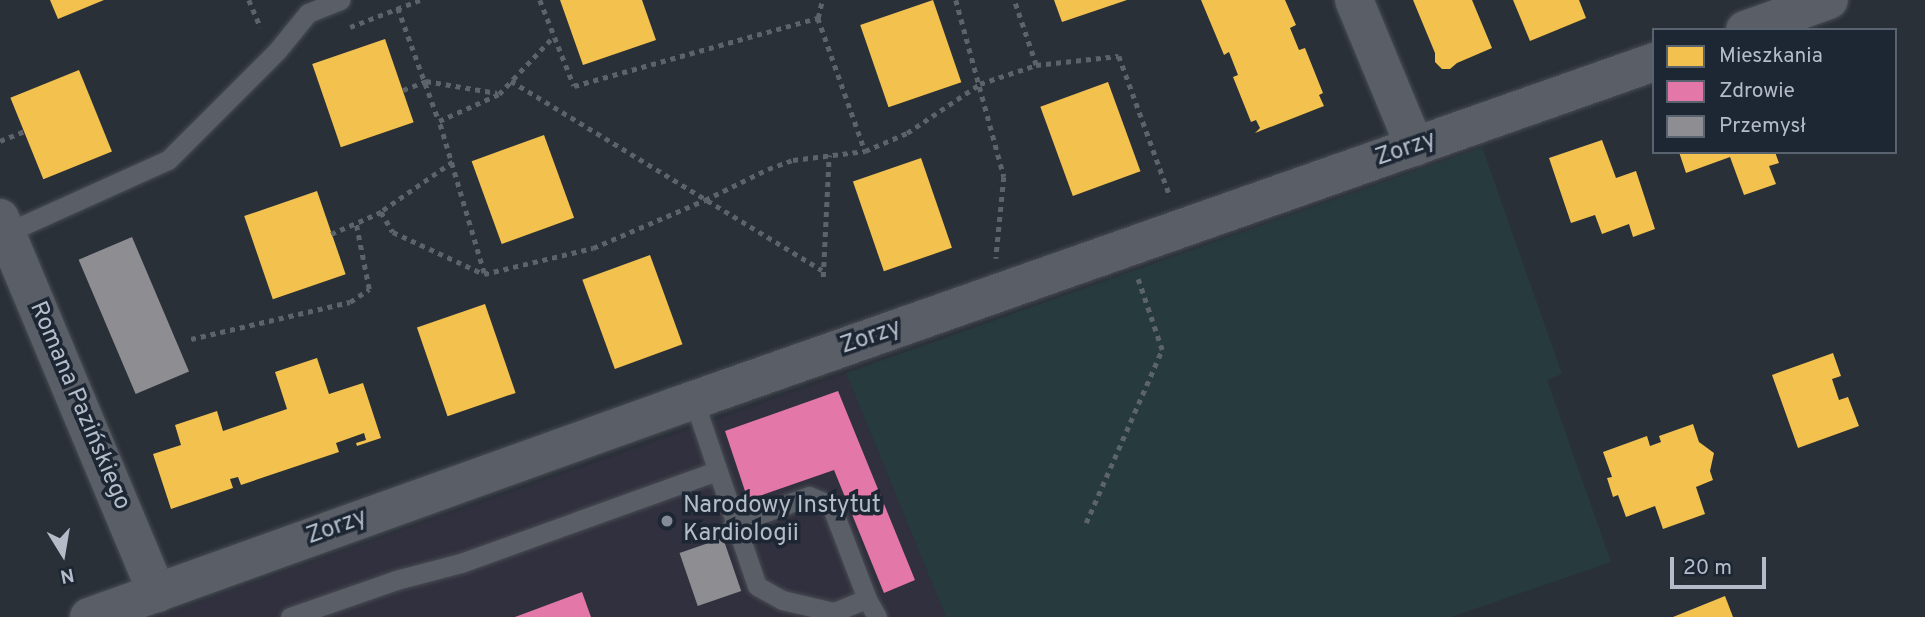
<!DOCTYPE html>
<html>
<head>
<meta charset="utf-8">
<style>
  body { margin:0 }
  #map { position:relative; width:1925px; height:617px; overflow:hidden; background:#2a3038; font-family:Overpass,sans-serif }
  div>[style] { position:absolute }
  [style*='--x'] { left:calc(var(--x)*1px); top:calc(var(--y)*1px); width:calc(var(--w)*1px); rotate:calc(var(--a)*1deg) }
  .medical>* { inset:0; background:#31303e }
  .green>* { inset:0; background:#273a3e }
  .homes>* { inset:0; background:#f2c14e; transform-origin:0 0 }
  .health>* { inset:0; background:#e377a8 }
  .industry>* { inset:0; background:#8d8d92; transform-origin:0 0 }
  .path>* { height:4.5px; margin-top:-2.25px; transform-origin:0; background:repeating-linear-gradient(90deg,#5d636a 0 5px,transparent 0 10px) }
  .roads { filter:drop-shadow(0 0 2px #484c53) drop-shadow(0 0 2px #484c53) }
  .service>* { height:19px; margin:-9.5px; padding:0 9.5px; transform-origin:9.5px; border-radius:9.5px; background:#5a5e66 }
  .minor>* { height:38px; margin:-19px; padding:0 19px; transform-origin:19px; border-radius:19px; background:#5a5e66 }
  .dots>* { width:19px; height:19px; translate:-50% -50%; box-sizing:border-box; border:4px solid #1d2633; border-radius:50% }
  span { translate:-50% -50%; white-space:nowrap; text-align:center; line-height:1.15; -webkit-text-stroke:7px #1d2633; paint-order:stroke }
  .street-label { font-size:24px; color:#b4bcc9 }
  .poi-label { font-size:24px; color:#b4bcc9 }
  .left { translate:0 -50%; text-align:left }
  .legend { position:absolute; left:1652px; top:28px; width:245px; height:126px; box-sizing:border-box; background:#1d2633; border:2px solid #59626f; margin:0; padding:9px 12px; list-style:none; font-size:21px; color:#b4bcc9 }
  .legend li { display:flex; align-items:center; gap:14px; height:35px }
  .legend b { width:35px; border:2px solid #59626f }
  .north { position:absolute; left:28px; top:519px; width:70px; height:70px; -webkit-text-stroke:5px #1d2633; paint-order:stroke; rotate:169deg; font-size:19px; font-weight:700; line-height:28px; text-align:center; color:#b4bcc9 }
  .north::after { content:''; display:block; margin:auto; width:24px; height:32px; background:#b4bcc9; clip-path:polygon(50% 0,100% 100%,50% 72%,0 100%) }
  .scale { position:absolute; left:1670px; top:557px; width:96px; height:32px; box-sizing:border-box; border:4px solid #b4bcc9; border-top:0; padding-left:9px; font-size:21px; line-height:24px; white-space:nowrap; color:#b4bcc9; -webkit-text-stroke:5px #1d2633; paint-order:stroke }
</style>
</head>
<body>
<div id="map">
  <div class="medical">
    <i style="clip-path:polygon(846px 373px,946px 617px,156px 617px,701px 425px)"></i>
  </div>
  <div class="green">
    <i style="clip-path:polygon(1482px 147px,1562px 374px,1547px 380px,1611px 562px,1451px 617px,946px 617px,846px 373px)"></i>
  </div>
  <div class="homes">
    <i style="clip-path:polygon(50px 0,104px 0,58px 19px)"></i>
    <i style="clip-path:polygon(560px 0,642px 0,656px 40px,583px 65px)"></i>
    <i style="left:933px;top:0;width:87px;height:77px;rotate:71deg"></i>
    <i style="clip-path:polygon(1054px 0,1127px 0,1062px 22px)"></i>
    <i style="clip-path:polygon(1201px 0,1285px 0,1296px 25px,1290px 28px,1299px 50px,1305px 48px,1323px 93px,1319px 95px,1324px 106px,1255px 133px,1260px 128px,1256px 120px,1251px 122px,1233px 77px,1238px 75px,1229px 52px,1224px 55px)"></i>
    <i style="clip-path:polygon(1413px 0,1472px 0,1492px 48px,1457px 63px,1450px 69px,1442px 69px,1435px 62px,1435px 53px)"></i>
    <i style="clip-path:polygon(1513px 0,1579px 0,1586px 18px,1530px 41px)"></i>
    <i style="left:385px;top:39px;width:88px;height:77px;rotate:71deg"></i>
    <i style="left:79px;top:70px;width:88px;height:74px;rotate:68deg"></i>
    <i style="left:1108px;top:82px;width:95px;height:72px;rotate:70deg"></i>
    <i style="left:544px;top:135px;width:88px;height:77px;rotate:70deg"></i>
    <i style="clip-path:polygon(1602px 140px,1616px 178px,1636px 171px,1655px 229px,1633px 237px,1629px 224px,1602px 234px,1595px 215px,1571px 223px,1549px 158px)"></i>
    <i style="clip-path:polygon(1679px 152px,1775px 152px,1779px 163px,1769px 166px,1776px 184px,1744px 195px,1730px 157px,1686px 173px)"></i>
    <i style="left:921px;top:158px;width:95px;height:72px;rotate:71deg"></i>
    <i style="left:317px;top:191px;width:88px;height:77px;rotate:71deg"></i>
    <i style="left:650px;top:255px;width:95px;height:72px;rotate:70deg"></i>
    <i style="left:485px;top:304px;width:94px;height:72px;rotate:71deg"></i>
    <i style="clip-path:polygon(1833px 353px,1841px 376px,1832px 379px,1839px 400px,1848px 397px,1859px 426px,1798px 448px,1772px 375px)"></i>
    <i style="clip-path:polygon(317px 358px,329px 394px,363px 383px,381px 438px,357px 446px,356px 443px,366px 440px,364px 433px,336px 443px,339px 452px,241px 485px,238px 477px,230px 479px,233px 488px,171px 509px,153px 454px,181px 445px,175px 425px,217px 411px,223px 431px,287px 409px,275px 372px)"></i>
    <i style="clip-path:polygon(1693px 424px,1699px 442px,1714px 453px,1710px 471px,1713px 480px,1696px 487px,1705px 514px,1663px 529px,1655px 506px,1626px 517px,1618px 495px,1613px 497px,1607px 478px,1612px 477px,1603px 452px,1647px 436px,1650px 446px,1661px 442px,1659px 436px)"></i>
    <i style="clip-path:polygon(1725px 596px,1733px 617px,1673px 617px)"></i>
  </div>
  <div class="health">
    <i style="clip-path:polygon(838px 391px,915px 580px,884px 593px,834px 470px,748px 500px,725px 431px)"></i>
    <i style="clip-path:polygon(582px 592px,591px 617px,515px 617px)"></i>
  </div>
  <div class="industry">
    <i style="left:132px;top:237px;width:146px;height:58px;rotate:67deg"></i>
    <i style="left:723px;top:538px;width:56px;height:46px;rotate:71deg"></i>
  </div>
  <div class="path">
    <i style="--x:249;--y:0;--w:30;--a:67"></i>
    <i style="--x:540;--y:0;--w:92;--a:68.4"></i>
    <i style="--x:574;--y:86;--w:253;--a:-15.6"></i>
    <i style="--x:818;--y:18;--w:18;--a:-77"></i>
    <i style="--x:956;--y:0;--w:183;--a:74.8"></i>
    <i style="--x:1004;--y:177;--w:82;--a:95.6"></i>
    <i style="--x:398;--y:8;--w:120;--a:70.1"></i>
    <i style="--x:818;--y:18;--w:141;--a:70.5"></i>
    <i style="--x:350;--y:27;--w:75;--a:-21.1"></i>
    <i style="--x:1036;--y:65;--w:83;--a:-6.2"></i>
    <i style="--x:1119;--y:56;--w:149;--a:70"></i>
    <i style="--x:511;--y:81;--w:364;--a:31.3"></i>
    <i style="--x:403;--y:90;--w:25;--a:-21"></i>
    <i style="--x:426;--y:81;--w:72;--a:9.6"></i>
    <i style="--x:0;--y:141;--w:27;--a:-22"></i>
    <i style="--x:453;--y:162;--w:88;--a:145.2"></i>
    <i style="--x:381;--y:212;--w:23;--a:59"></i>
    <i style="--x:393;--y:232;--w:100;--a:24.8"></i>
    <i style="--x:484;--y:274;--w:112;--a:-13.4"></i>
    <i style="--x:593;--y:248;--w:122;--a:-23.2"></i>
    <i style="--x:705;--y:200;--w:70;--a:-26.2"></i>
    <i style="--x:768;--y:169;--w:27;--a:-20"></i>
    <i style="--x:793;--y:160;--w:73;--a:-7.1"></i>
    <i style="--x:865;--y:151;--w:46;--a:-23.2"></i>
    <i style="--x:907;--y:133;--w:88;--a:-33.9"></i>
    <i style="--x:980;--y:84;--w:59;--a:-18.7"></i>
    <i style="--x:1036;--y:65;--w:69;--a:-108.7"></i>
    <i style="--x:331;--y:234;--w:55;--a:-23.7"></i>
    <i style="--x:484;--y:273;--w:159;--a:-106.5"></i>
    <i style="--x:439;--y:121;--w:66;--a:-24.2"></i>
    <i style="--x:499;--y:94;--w:80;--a:-46.5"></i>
    <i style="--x:823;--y:277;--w:122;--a:-87.2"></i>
    <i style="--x:191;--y:339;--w:163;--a:-13.1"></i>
    <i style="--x:350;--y:302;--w:23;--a:-34"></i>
    <i style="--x:369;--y:289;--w:66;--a:-101.3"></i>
    <i style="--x:1086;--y:523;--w:189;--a:-66.3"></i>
    <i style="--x:1162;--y:350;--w:75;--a:-108.7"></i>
  </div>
  <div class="roads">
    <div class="service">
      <i style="--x:6;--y:233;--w:178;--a:-24.3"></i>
      <i style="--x:168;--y:160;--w:154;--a:-45"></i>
      <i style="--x:277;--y:51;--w:49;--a:-50.8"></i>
      <i style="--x:308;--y:13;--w:35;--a:-22"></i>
      <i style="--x:694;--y:401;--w:195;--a:71.2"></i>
      <i style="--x:757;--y:586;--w:29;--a:29"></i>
      <i style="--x:782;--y:600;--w:53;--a:13"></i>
      <i style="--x:834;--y:612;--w:35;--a:-22"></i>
      <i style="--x:733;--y:524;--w:81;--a:-20.2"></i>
      <i style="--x:809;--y:496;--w:24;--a:22"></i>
      <i style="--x:831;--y:505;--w:101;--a:69"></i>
      <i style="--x:867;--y:599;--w:21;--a:61"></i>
      <i style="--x:290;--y:617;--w:112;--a:-19.2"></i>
      <i style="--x:396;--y:580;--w:67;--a:-14.7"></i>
      <i style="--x:461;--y:563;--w:271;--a:-19.8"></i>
    </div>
    <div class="minor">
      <i style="--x:1354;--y:0;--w:159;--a:67.5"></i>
      <i style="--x:1745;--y:30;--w:89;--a:-19.7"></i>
      <i style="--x:0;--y:218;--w:407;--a:67.3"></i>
      <i style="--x:89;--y:617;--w:622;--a:-19.75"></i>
      <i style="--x:674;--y:407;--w:1039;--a:-19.39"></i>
    </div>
  </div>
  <div class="dots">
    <i style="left:667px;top:521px;background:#848b96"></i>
  </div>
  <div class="street-label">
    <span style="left:1406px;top:150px;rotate:-19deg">Zorzy</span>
    <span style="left:871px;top:338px;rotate:-19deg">Zorzy</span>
    <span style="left:79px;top:406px;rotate:67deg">Romana Pazińskiego</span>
    <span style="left:337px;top:528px;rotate:-20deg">Zorzy</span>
  </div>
  <div class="poi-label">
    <span class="left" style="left:683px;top:521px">Narodowy Instytut<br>Kardiologii</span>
  </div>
  <ul class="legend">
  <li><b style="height:19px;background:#f2c14e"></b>Mieszkania</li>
  <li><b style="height:19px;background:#e377a8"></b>Zdrowie</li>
  <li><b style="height:19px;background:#8d8d92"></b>Przemysł</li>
  </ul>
  <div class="north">N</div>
  <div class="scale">20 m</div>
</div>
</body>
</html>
